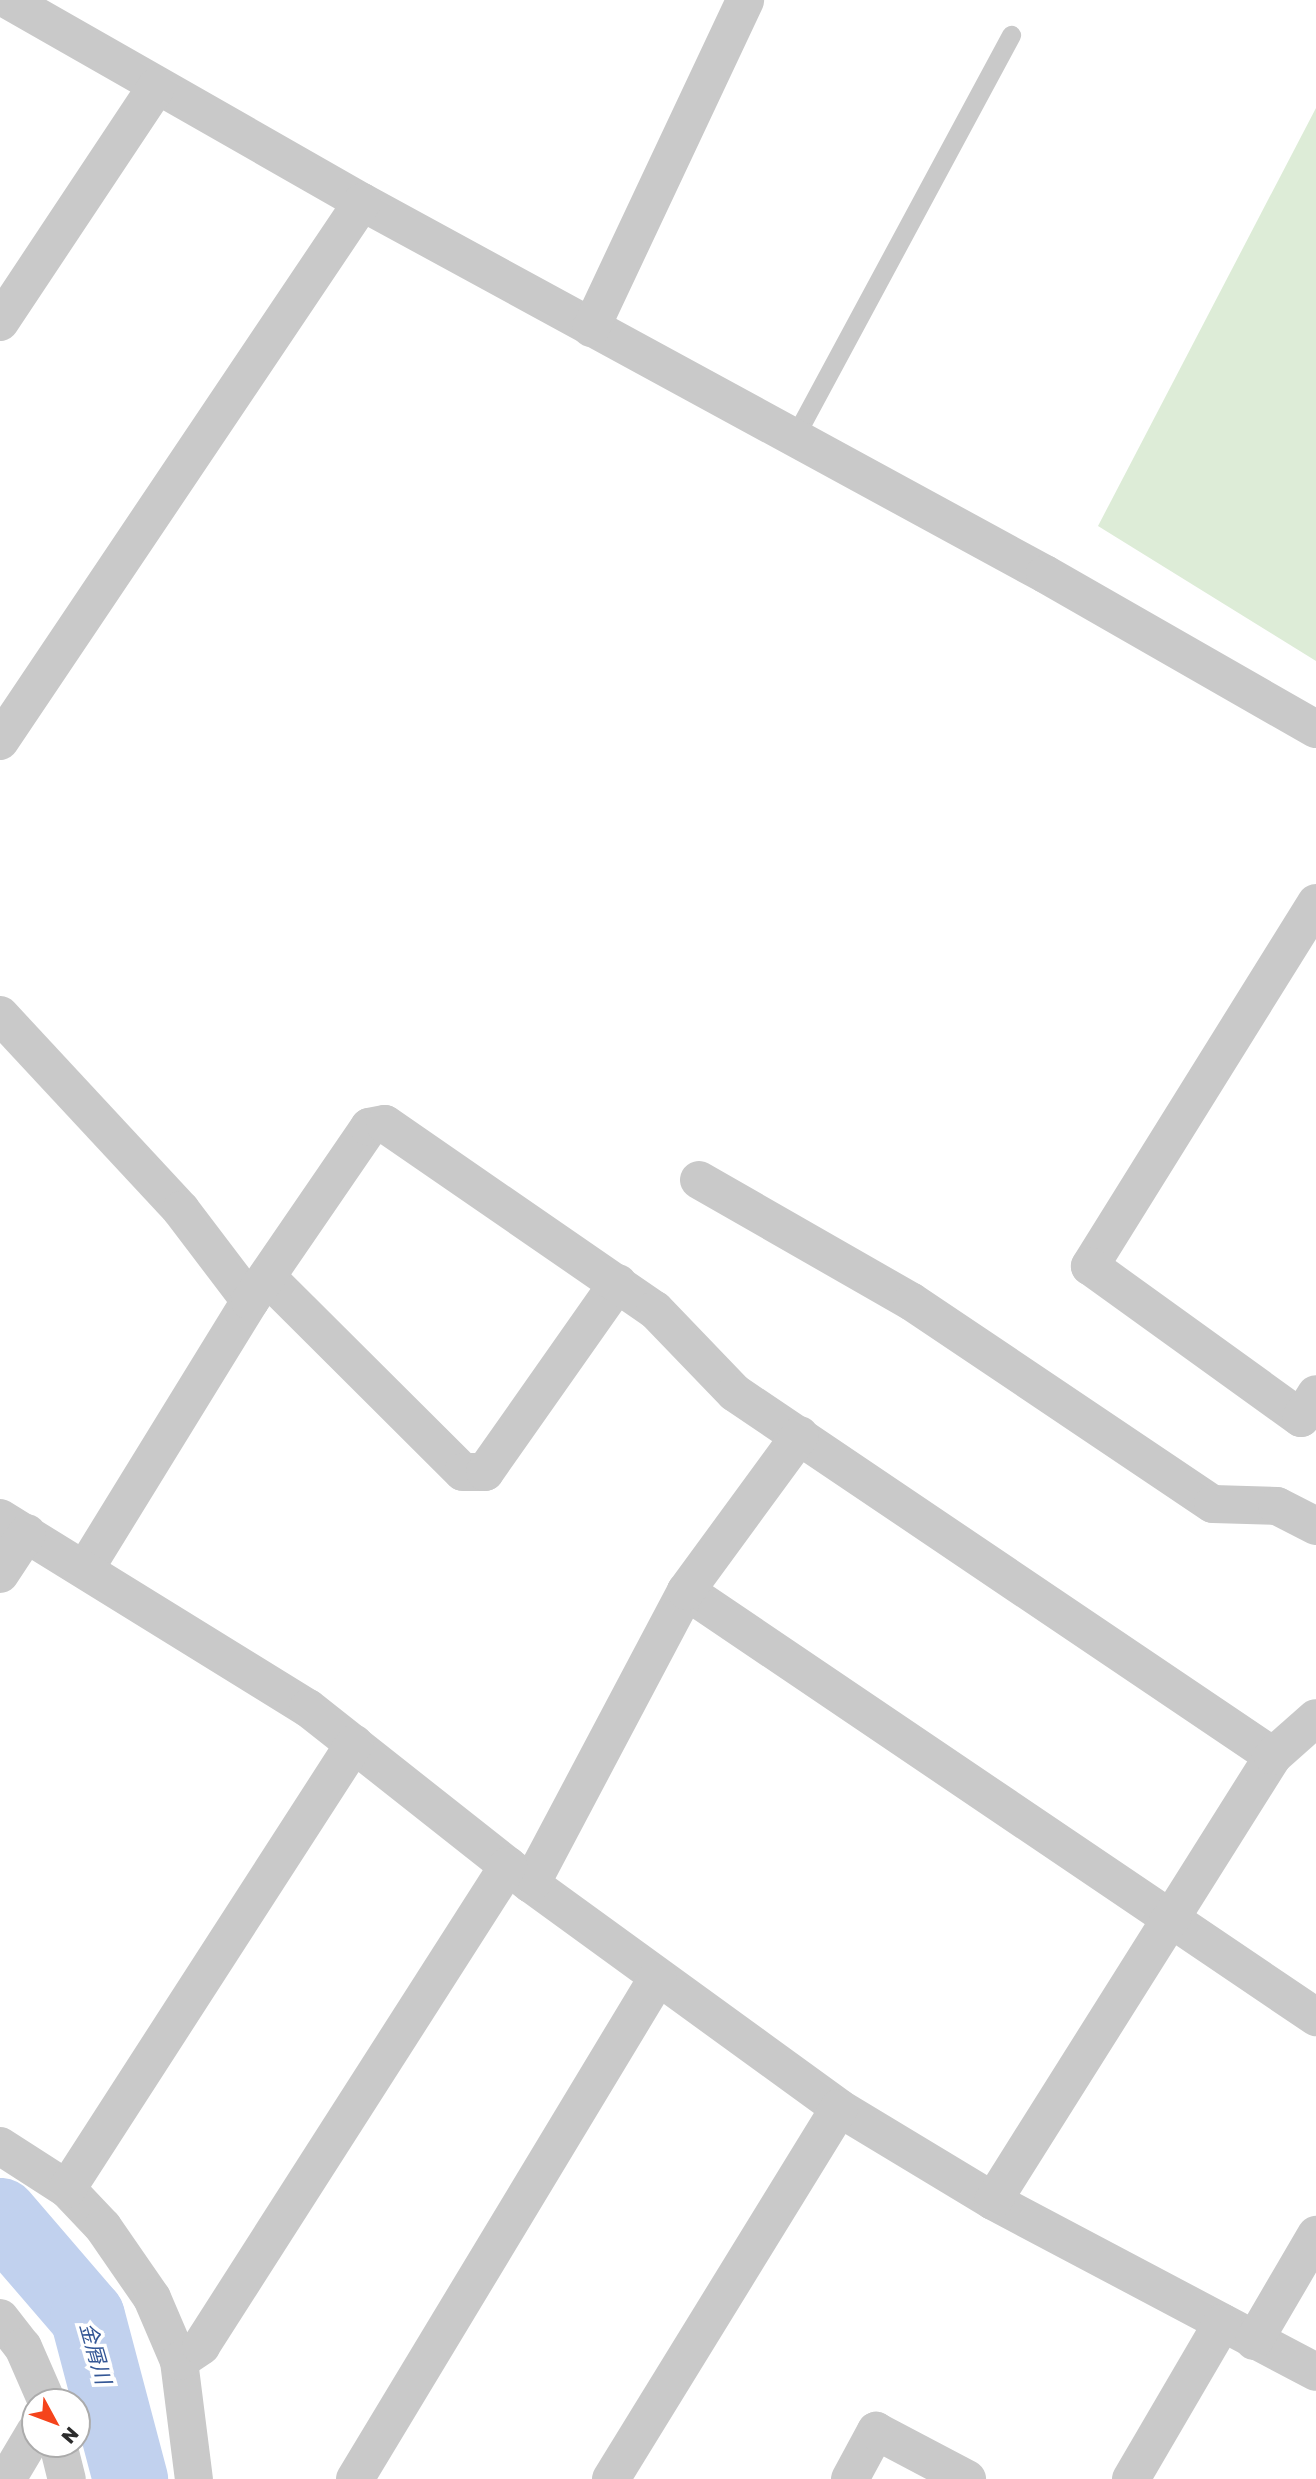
<!DOCTYPE html>
<html>
<head>
<meta charset="utf-8">
<style>
  body { margin:0 }
  #map { position:relative; width:1316px; height:2479px; overflow:hidden; background:#fff; font-family:"Golos Text","Noto Sans JP",sans-serif }
  div>[style] { position:absolute }
  [style*='--x'] { left:calc(var(--x)*1px); top:calc(var(--y)*1px); width:calc(var(--w)*1px); rotate:calc(var(--a)*1deg) }
  .green>* { inset:0; background:#ddecd7 }
  .river>* { height:75px; margin:-37.5px; padding:0 37.5px; transform-origin:37.5px; border-radius:37.5px; background:#c1d1ee }
  .lane>* { height:19px; margin:-9.5px; padding:0 9.5px; transform-origin:9.5px; border-radius:9.5px; background:#c9c9c9 }
  .street>* { height:38px; margin:-19px; padding:0 19px; transform-origin:19px; border-radius:19px; background:#c9c9c9 }
  span { translate:-50% -50%; white-space:nowrap; text-align:center; line-height:1.15; -webkit-text-stroke:7px #fff; paint-order:stroke }
  .water-label { font-size:21px; color:#335695; font-style:italic }
  .north { position:absolute; left:21px; top:2388px; width:70px; height:70px; box-sizing:border-box; background:#fff; border:2px solid #ababab; border-radius:50%; rotate:131deg; font-size:19px; font-weight:700; line-height:28px; text-align:center; color:#2c2c2c }
  .north::after { content:''; display:block; margin:auto; width:24px; height:32px; background:#f5441c; clip-path:polygon(50% 0,100% 100%,50% 72%,0 100%) }
</style>
</head>
<body>
<div id="map">
  <div class="green">
    <i style="clip-path:polygon(1316px 108px,1316px 661px,1098px 526px)"></i>
  </div>
  <div class="river">
    <i style="--x:0;--y:2215;--w:133;--a:49.3"></i>
    <i style="--x:87;--y:2316;--w:169;--a:75.2"></i>
  </div>
  <div class="lane">
    <i style="--x:794;--y:438;--w:458;--a:-61.7"></i>
  </div>
  <div class="street">
    <i style="--x:8;--y:0;--w:408;--a:29.7"></i>
    <i style="--x:362;--y:202;--w:778;--a:28.58"></i>
    <i style="--x:1045;--y:574;--w:312;--a:29.8"></i>
    <i style="--x:0;--y:322;--w:282;--a:-56.4"></i>
    <i style="--x:591;--y:328;--w:362;--a:-64.8"></i>
    <i style="--x:0;--y:741;--w:649;--a:-56.11"></i>
    <i style="--x:1316;--y:903;--w:428;--a:121.9"></i>
    <i style="--x:1090;--y:1266;--w:260;--a:35.8"></i>
    <i style="--x:1301;--y:1418;--w:28;--a:-58"></i>
    <i style="--x:0;--y:1015;--w:266;--a:47.1"></i>
    <i style="--x:181;--y:1210;--w:114;--a:52.8"></i>
    <i style="--x:250;--y:1301;--w:313;--a:121.6"></i>
    <i style="--x:699;--y:1180;--w:245;--a:29.8"></i>
    <i style="--x:912;--y:1302;--w:362;--a:33.9"></i>
    <i style="--x:1213;--y:1504;--w:64;--a:1.8"></i>
    <i style="--x:1277;--y:1506;--w:44;--a:27.1"></i>
    <i style="--x:267;--y:1277;--w:276;--a:44.9"></i>
    <i style="--x:463;--y:1472;--w:22;--a:0"></i>
    <i style="--x:485;--y:1472;--w:231;--a:-54.9"></i>
    <i style="--x:250;--y:1301;--w:211;--a:-55.6"></i>
    <i style="--x:369;--y:1127;--w:16;--a:-11"></i>
    <i style="--x:385;--y:1124;--w:328;--a:34.6"></i>
    <i style="--x:655;--y:1310;--w:115;--a:46.1"></i>
    <i style="--x:735;--y:1393;--w:649;--a:34.01"></i>
    <i style="--x:0;--y:1518;--w:362;--a:31.7"></i>
    <i style="--x:308;--y:1708;--w:284;--a:38.3"></i>
    <i style="--x:531;--y:1884;--w:381;--a:36"></i>
    <i style="--x:839;--y:2108;--w:180;--a:31.1"></i>
    <i style="--x:993;--y:2201;--w:365;--a:27.9"></i>
    <i style="--x:0;--y:1574;--w:49;--a:-56.6"></i>
    <i style="--x:686;--y:1591;--w:761;--a:34.07"></i>
    <i style="--x:531;--y:1884;--w:331;--a:-62.1"></i>
    <i style="--x:686;--y:1591;--w:193;--a:-53.8"></i>
    <i style="--x:0;--y:2146;--w:80;--a:32.7"></i>
    <i style="--x:67;--y:2189;--w:52;--a:46.5"></i>
    <i style="--x:103;--y:2227;--w:86;--a:55.4"></i>
    <i style="--x:152;--y:2298;--w:69;--a:66.8"></i>
    <i style="--x:179;--y:2361;--w:119;--a:82.8"></i>
    <i style="--x:67;--y:2189;--w:530;--a:-57.18"></i>
    <i style="--x:993;--y:2201;--w:526;--a:-57.82"></i>
    <i style="--x:1273;--y:1756;--w:57;--a:-41.5"></i>
    <i style="--x:0;--y:2318;--w:37;--a:52"></i>
    <i style="--x:23;--y:2347;--w:60;--a:66.4"></i>
    <i style="--x:1254;--y:2341;--w:123;--a:-59.7"></i>
    <i style="--x:179;--y:2361;--w:27;--a:-34"></i>
    <i style="--x:201;--y:2346;--w:570;--a:-57.4"></i>
    <i style="--x:58;--y:2444;--w:36;--a:76"></i>
    <i style="--x:7;--y:2479;--w:55;--a:-59.2"></i>
    <i style="--x:355;--y:2479;--w:586;--a:-58.89"></i>
    <i style="--x:611;--y:2479;--w:435;--a:-58.4"></i>
    <i style="--x:850;--y:2479;--w:55;--a:-61.6"></i>
    <i style="--x:876;--y:2431;--w:103;--a:27.8"></i>
    <i style="--x:1131;--y:2479;--w:181;--a:-59.7"></i>
  </div>
  <div class="water-label">
    <span style="left:96px;top:2353px;rotate:74deg">金屑川</span>
  </div>
  <div class="north">N</div>
</div>
</body>
</html>
